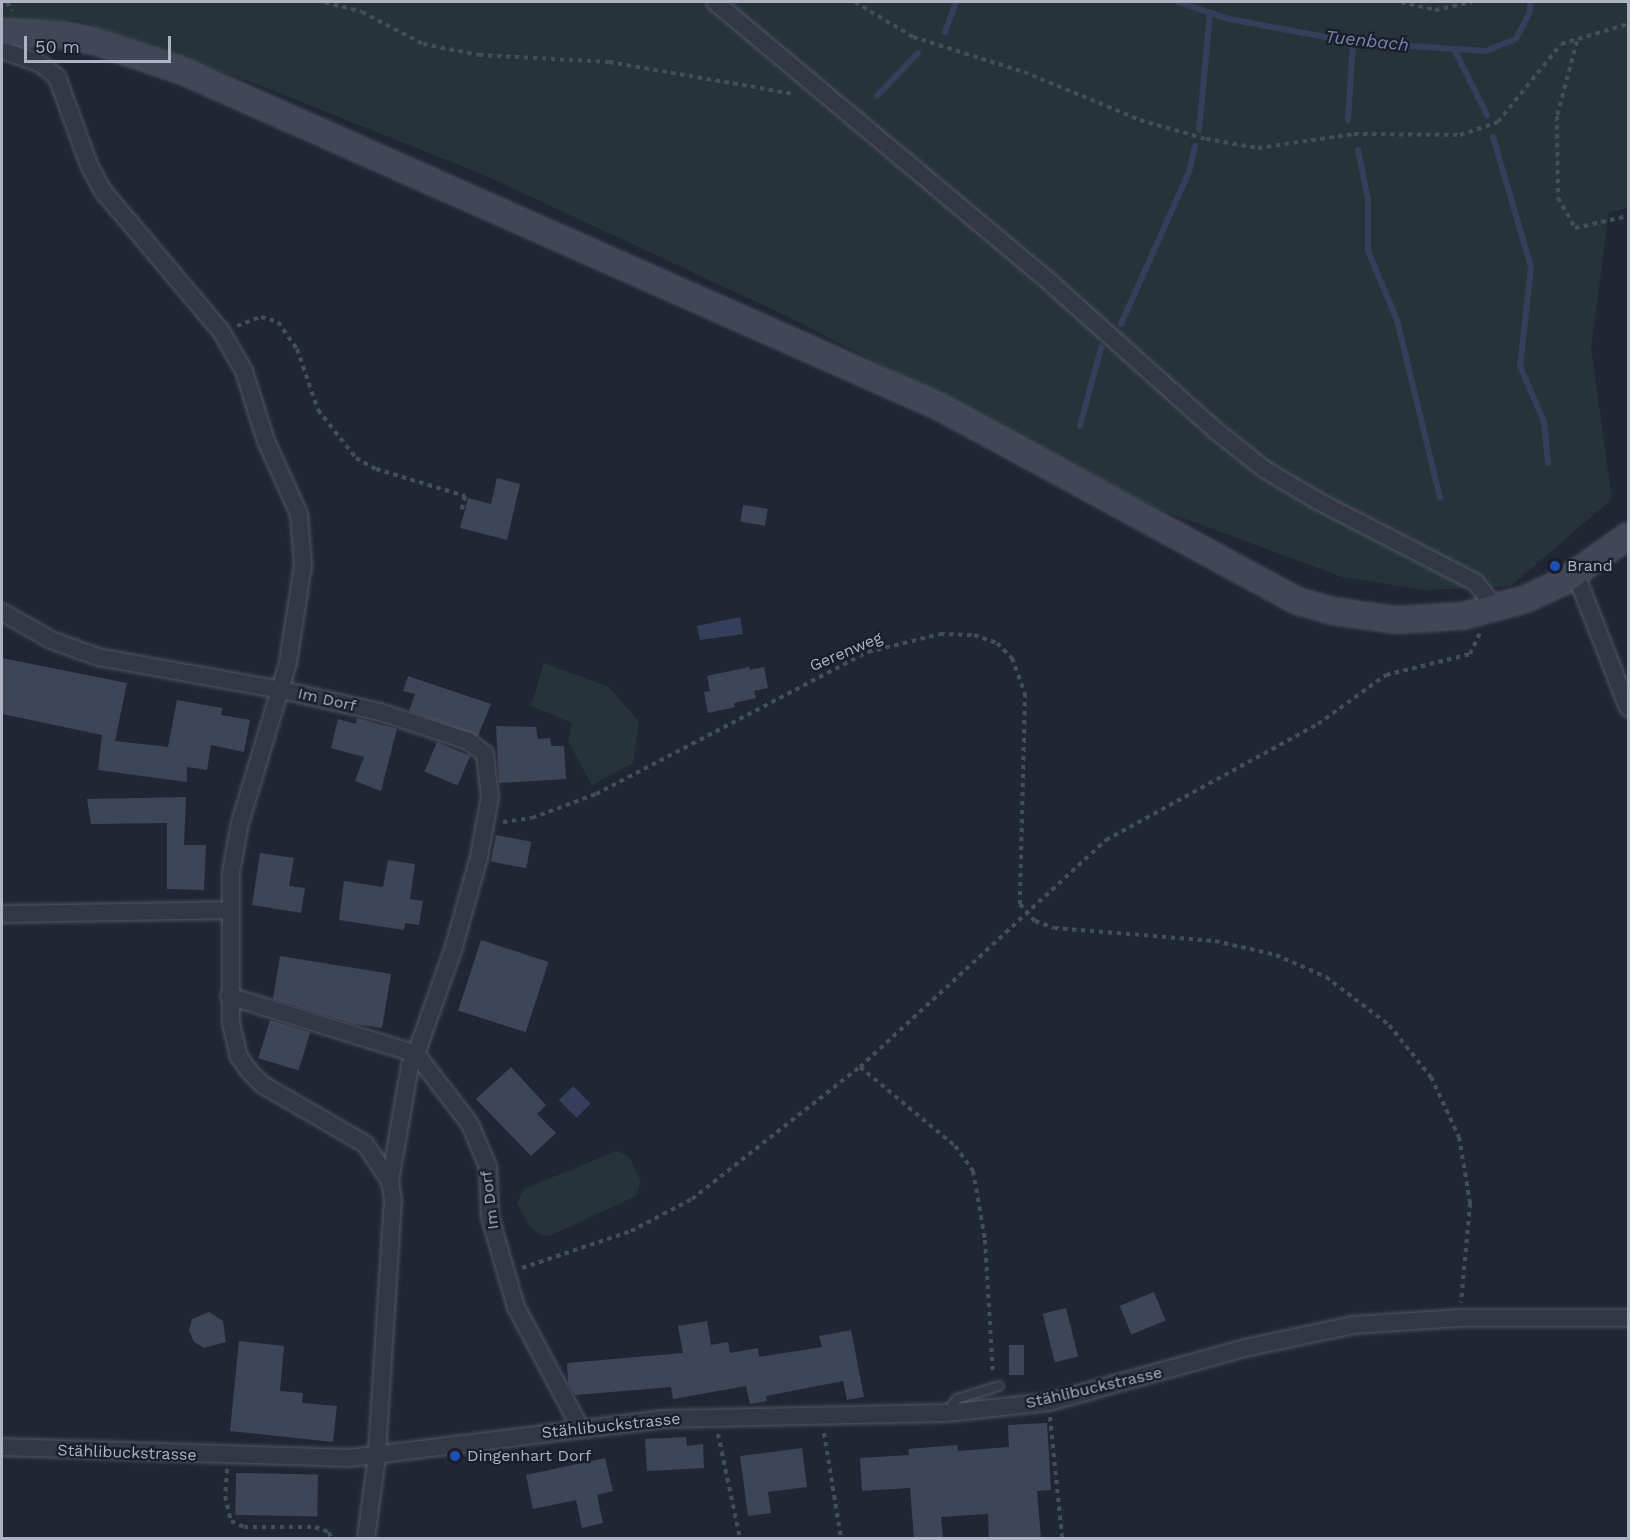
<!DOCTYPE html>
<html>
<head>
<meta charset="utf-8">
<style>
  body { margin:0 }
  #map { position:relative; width:1630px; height:1540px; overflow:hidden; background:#212635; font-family:"Work Sans",sans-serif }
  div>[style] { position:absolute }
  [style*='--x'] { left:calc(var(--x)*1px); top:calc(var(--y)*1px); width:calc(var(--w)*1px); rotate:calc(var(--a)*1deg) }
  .green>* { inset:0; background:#263439 }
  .water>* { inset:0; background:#353e5b; transform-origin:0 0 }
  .stream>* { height:6px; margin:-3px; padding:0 3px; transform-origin:3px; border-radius:3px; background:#353e5b }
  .building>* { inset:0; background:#3f4558; transform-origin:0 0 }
  .path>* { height:4px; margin-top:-2px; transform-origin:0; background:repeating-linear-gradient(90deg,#425056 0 4.5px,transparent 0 9px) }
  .roads { filter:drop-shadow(0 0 2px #515564) drop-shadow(0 0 2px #515564) }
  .lane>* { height:8px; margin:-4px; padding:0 4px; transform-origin:4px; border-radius:4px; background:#343846 }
  .street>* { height:16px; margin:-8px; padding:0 8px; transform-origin:8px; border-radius:8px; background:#343846 }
  .secondary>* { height:24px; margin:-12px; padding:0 12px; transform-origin:12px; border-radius:12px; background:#424659 }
  .dots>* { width:16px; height:16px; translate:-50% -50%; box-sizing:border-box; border:3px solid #1a1d2a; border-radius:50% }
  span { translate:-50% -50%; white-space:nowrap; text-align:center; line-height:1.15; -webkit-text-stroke:4.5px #1a1d2a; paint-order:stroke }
  .poi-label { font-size:16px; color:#aeb2c3 }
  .left { translate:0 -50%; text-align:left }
  .street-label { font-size:16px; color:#aeb2c3 }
  .water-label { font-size:18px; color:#7884aa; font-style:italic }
  .frame { position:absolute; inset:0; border:3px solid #aeb2c3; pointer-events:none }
  .scale { position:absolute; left:24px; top:36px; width:147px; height:27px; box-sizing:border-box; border:3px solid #aeb2c3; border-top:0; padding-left:8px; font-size:18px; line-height:21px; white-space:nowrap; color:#aeb2c3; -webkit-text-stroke:4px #1a1d2a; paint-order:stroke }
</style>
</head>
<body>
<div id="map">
  <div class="green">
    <i style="clip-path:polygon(2px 2px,1628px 2px,1628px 208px,1609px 212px,1591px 348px,1612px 499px,1511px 586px,1425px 590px,1342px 577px,1161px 510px,791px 318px,484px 175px,264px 87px,78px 20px,2px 22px)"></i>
    <i style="clip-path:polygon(544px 663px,609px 687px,639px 722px,633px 763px,592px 785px,568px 741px,572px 723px,531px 706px)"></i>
    <i style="clip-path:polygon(617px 1151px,630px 1158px,641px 1182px,636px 1196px,552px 1235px,544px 1236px,530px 1227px,517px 1203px,524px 1189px)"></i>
  </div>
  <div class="water">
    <i style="clip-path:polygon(740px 617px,743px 634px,700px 640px,697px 626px)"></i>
    <i style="left:573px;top:1086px;width:25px;height:20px;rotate:45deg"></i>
  </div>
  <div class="stream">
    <i style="--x:1178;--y:2;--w:54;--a:18.4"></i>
    <i style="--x:1229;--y:19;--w:126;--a:10.5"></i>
    <i style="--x:1353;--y:42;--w:133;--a:3.9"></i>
    <i style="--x:1486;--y:51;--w:32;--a:-22"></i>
    <i style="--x:1516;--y:39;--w:30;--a:-63"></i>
    <i style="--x:1530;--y:12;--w:10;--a:-90"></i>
    <i style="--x:945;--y:32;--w:32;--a:-70"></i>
    <i style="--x:1454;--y:49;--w:74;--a:63.4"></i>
    <i style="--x:877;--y:96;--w:59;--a:-46.4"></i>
    <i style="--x:1348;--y:120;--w:78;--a:-86.3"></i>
    <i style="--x:1199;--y:130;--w:118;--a:-84.6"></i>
    <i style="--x:1493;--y:137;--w:135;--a:73.7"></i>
    <i style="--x:1531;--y:267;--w:100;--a:96.3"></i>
    <i style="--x:1520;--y:366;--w:61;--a:66.8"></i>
    <i style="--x:1544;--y:422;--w:41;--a:84.4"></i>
    <i style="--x:1358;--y:150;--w:50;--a:78.5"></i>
    <i style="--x:1368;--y:199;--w:52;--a:90"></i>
    <i style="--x:1368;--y:251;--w:75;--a:67.2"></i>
    <i style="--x:1397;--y:320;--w:183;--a:76.4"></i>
    <i style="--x:1121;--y:324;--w:167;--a:-65.9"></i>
    <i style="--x:1189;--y:172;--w:27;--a:-77"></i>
    <i style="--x:1080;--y:426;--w:81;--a:-74.9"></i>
  </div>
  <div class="building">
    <i style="clip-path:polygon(497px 478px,520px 484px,507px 540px,460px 528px,468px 498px,491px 504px)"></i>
    <i style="left:743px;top:505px;width:25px;height:17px;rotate:9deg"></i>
    <i style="clip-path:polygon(2px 658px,127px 683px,115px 741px,168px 747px,177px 700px,222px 708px,221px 715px,250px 720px,244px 752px,211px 745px,207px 770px,187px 767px,187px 782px,98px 770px,102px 735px,2px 714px)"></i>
    <i style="clip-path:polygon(749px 667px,750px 670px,764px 667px,768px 688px,754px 691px,756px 698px,734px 703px,735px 707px,708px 713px,704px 692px,710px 691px,707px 676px)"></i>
    <i style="clip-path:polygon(408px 676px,491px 704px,478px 736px,409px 711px,415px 694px,403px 691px)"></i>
    <i style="clip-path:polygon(357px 718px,397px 729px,381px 791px,355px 781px,364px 757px,331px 748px,338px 719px,356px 724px)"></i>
    <i style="clip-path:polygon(496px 726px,536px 727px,538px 739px,550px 738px,551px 746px,564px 746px,566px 779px,499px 783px)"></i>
    <i style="left:437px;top:742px;width:36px;height:32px;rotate:23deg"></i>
    <i style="clip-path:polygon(186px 797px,184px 845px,206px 845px,204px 890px,167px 889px,167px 823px,91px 824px,87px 799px)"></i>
    <i style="left:496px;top:835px;width:36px;height:27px;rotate:11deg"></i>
    <i style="clip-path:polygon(260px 853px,294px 858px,289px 886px,305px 888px,301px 913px,252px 905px)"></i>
    <i style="clip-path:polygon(388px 860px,415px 864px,410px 899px,423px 901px,419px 925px,405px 923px,404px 930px,339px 920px,344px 881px,383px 887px)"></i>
    <i style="left:481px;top:940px;width:71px;height:74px;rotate:18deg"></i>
    <i style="clip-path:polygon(280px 956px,391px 974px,382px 1028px,355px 1024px,273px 999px)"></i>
    <i style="left:270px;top:1020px;width:42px;height:40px;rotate:17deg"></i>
    <i style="clip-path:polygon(511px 1067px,546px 1105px,537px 1114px,556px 1133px,531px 1156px,476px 1099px)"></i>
    <i style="left:1154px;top:1292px;width:31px;height:37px;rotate:68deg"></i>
    <i style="left:1066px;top:1308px;width:50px;height:24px;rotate:76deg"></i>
    <i style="clip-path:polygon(209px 1312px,223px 1321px,226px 1342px,204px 1348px,194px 1342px,189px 1331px,192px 1319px)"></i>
    <i style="clip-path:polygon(707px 1321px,711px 1345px,728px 1342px,730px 1353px,758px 1348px,759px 1357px,822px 1347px,819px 1336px,851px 1330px,864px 1397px,847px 1400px,843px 1381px,766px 1396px,767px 1401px,750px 1404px,746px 1386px,673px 1399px,671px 1387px,575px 1395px,568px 1383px,567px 1363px,683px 1353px,678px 1326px)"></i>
    <i style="clip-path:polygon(239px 1341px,284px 1346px,280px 1391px,303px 1393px,302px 1403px,337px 1406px,333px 1442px,230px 1431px)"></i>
    <i style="left:1009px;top:1345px;width:15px;height:30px"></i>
    <i style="clip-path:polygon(1047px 1423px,1051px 1490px,1037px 1491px,1041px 1539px,989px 1539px,988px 1514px,941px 1517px,943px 1538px,914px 1539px,910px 1488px,862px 1491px,860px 1458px,909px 1455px,908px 1449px,957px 1445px,958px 1451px,1009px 1447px,1008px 1425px)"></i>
    <i style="clip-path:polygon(686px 1437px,687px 1446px,703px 1444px,704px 1468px,647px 1471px,645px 1439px)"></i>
    <i style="clip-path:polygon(802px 1448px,807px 1487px,768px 1492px,771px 1513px,748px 1516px,740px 1456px)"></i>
    <i style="clip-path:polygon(605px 1458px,613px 1491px,597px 1495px,603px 1523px,582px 1528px,576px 1500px,533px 1509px,526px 1475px)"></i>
    <i style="left:236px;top:1473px;width:82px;height:42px;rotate:1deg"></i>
  </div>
  <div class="path">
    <i style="--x:7;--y:2;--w:10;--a:61"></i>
    <i style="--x:325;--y:2;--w:38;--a:15"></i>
    <i style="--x:362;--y:12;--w:69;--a:27.7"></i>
    <i style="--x:423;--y:44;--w:57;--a:11.1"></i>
    <i style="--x:479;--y:55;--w:130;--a:3.1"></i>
    <i style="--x:609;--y:62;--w:189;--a:9.8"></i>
    <i style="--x:855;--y:2;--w:68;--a:31.1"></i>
    <i style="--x:913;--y:37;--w:116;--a:17.5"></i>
    <i style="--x:1024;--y:72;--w:126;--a:22.5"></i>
    <i style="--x:1140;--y:120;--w:69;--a:16.1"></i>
    <i style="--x:1206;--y:139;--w:53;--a:9.8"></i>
    <i style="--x:1258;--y:148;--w:97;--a:-8.3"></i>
    <i style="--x:1354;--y:134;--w:106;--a:0.5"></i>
    <i style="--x:1460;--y:135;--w:40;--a:-18.9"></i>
    <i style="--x:1498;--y:122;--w:100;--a:-51.1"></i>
    <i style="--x:1561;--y:44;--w:70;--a:-16.6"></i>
    <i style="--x:1401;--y:2;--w:35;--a:13"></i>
    <i style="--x:1435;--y:10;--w:38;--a:-12"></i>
    <i style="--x:1577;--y:41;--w:78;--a:104.9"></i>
    <i style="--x:1557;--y:116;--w:82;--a:89.3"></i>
    <i style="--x:1558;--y:198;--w:34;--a:60"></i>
    <i style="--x:1575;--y:228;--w:54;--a:-12.8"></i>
    <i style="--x:237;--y:326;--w:26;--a:-21"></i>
    <i style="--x:261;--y:317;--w:18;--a:16"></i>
    <i style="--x:278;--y:322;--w:33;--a:55"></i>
    <i style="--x:297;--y:349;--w:65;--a:71"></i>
    <i style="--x:318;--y:410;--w:61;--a:51.6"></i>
    <i style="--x:356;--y:458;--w:23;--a:29"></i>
    <i style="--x:376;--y:469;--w:93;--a:16.9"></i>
    <i style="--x:465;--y:496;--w:16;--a:104"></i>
    <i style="--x:503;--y:822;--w:29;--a:-8"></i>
    <i style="--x:532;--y:818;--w:68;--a:-20.6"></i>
    <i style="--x:596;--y:794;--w:307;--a:-27.6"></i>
    <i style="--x:868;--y:652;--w:74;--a:-14"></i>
    <i style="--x:940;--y:634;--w:34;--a:2"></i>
    <i style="--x:974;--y:635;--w:24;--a:19"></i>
    <i style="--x:997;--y:643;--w:21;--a:45"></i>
    <i style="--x:1012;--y:658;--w:37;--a:70"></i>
    <i style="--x:1025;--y:693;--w:211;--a:91.4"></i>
    <i style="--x:1020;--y:904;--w:23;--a:49"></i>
    <i style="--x:1035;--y:921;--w:20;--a:20"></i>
    <i style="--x:1054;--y:928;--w:162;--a:4.6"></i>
    <i style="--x:1215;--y:941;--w:63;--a:12.9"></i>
    <i style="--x:1276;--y:955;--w:55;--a:23.7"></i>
    <i style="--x:1326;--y:977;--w:79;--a:37.3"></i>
    <i style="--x:1389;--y:1025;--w:67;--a:51.1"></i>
    <i style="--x:1431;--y:1077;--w:66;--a:65"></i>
    <i style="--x:1459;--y:1137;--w:67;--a:80.5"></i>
    <i style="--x:1470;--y:1203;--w:100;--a:95.1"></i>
    <i style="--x:860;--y:1067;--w:124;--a:39.7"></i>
    <i style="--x:955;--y:1146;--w:31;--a:54"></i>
    <i style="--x:973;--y:1171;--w:70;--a:80.1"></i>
    <i style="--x:985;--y:1240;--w:134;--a:86.6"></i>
    <i style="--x:522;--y:1268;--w:115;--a:-18.7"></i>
    <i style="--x:631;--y:1231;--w:69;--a:-27.7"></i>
    <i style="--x:692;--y:1199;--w:214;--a:-38.2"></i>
    <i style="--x:860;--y:1067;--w:335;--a:-42.7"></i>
    <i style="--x:1106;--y:840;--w:242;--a:-28.7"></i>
    <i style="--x:1318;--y:724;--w:84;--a:-35.8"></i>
    <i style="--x:1386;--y:675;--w:87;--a:-14"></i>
    <i style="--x:1470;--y:654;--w:23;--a:-65"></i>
    <i style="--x:1050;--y:1417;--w:122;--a:84.3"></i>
    <i style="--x:824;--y:1433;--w:106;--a:80.8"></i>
    <i style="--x:718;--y:1434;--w:106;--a:78.1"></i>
    <i style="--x:227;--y:1469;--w:27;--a:94"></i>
    <i style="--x:225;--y:1496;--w:26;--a:77"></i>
    <i style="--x:231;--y:1521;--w:14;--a:25"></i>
    <i style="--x:244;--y:1527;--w:71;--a:0"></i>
    <i style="--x:315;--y:1527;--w:15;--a:20"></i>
    <i style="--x:329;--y:1532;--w:6;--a:72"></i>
  </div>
  <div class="roads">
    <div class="lane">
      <i style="--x:946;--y:1413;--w:18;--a:-52"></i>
      <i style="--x:957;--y:1399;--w:44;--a:-17.2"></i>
    </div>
    <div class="street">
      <i style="--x:715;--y:2;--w:441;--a:39.9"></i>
      <i style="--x:1053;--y:285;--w:217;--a:41.8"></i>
      <i style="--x:1215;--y:430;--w:63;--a:38.5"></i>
      <i style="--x:1264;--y:469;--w:61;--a:30.8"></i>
      <i style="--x:1316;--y:500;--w:179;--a:27.3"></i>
      <i style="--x:1475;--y:582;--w:33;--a:51"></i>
      <i style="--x:2;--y:50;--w:41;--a:19.7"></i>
      <i style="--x:41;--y:64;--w:21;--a:39"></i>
      <i style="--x:57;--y:77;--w:94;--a:70"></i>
      <i style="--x:89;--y:165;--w:30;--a:62"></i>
      <i style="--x:103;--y:191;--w:183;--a:49.9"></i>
      <i style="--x:221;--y:331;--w:46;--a:60.1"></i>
      <i style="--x:244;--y:371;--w:73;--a:72.6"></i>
      <i style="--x:266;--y:441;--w:80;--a:65.7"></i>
      <i style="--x:299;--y:514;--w:51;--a:85.5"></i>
      <i style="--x:303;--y:565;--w:99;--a:98.7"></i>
      <i style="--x:288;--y:663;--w:167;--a:106.7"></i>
      <i style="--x:240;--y:823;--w:50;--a:100.4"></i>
      <i style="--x:231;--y:872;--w:151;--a:90"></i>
      <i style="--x:231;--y:1023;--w:35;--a:77"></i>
      <i style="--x:239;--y:1057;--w:19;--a:54"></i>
      <i style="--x:250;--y:1072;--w:18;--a:45"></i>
      <i style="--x:263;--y:1085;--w:118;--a:30"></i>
      <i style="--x:365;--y:1144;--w:45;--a:56"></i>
      <i style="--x:390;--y:1181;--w:18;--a:81"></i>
      <i style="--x:393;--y:1199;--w:257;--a:93.6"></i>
      <i style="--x:377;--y:1456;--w:83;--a:97.6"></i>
      <i style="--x:1576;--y:575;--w:143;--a:68.6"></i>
      <i style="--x:2;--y:612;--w:56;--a:29.7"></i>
      <i style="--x:51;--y:640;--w:50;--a:19.9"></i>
      <i style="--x:98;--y:657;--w:187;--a:10.2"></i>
      <i style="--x:282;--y:690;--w:100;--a:12.7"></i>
      <i style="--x:380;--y:712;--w:93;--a:18.2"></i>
      <i style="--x:468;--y:741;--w:21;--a:37"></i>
      <i style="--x:485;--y:754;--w:43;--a:83.4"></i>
      <i style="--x:490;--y:797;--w:61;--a:100.4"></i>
      <i style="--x:479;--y:857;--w:97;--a:105.6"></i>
      <i style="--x:453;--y:950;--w:110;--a:109.6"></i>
      <i style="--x:416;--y:1054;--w:88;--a:52.4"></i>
      <i style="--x:470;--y:1124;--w:47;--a:67.3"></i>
      <i style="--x:488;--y:1167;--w:50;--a:87.7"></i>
      <i style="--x:490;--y:1217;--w:94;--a:73.9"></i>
      <i style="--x:516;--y:1307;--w:138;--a:62"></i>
      <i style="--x:2;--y:914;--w:227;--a:-1"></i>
      <i style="--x:229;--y:996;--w:196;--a:17.2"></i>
      <i style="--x:416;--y:1054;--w:13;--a:117"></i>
      <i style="--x:410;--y:1066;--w:117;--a:99.9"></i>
      <i style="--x:2;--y:1447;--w:348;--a:1.8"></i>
      <i style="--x:350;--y:1458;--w:316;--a:-7.1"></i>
      <i style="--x:664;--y:1419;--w:282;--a:-1.2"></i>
      <i style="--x:946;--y:1413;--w:104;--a:-6.1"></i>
      <i style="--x:1049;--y:1402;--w:203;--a:-15.4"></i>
      <i style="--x:1245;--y:1348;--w:110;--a:-12"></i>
      <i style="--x:1353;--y:1325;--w:107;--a:-3.7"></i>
      <i style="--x:1460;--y:1318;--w:168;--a:0"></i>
    </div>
    <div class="secondary">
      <i style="--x:2;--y:32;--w:61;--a:2.8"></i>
      <i style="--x:63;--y:35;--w:32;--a:11"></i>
      <i style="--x:94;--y:41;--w:96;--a:18.8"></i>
      <i style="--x:185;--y:72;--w:826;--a:23.93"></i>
      <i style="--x:940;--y:407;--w:407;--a:28.5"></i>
      <i style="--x:1298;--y:601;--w:36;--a:16"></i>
      <i style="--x:1333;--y:611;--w:64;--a:8.1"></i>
      <i style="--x:1396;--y:620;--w:67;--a:-3.4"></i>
      <i style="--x:1463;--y:616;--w:65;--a:-15.1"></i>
      <i style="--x:1526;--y:599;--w:42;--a:-25.3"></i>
      <i style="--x:1564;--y:581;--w:78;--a:-35.1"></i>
    </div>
  </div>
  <div class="dots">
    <i style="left:1555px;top:566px;background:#1a4fb4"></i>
    <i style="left:455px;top:1456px;background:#1a4fb4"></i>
  </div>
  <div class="poi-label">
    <span class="left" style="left:1567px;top:566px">Brand</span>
    <span class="left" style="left:467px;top:1456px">Dingenhart Dorf</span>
  </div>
  <div class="street-label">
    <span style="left:846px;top:652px;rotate:-23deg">Gerenweg</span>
    <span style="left:327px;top:700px;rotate:13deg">Im Dorf</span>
    <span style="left:490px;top:1200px;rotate:-97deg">Im Dorf</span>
    <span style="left:1094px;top:1388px;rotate:-13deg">Stählibuckstrasse</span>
    <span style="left:611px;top:1426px;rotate:-6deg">Stählibuckstrasse</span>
    <span style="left:127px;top:1453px;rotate:2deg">Stählibuckstrasse</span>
  </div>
  <div class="water-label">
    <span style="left:1367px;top:41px;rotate:6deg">Tuenbach</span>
  </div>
  <div class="frame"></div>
  <div class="scale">50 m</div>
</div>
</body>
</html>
